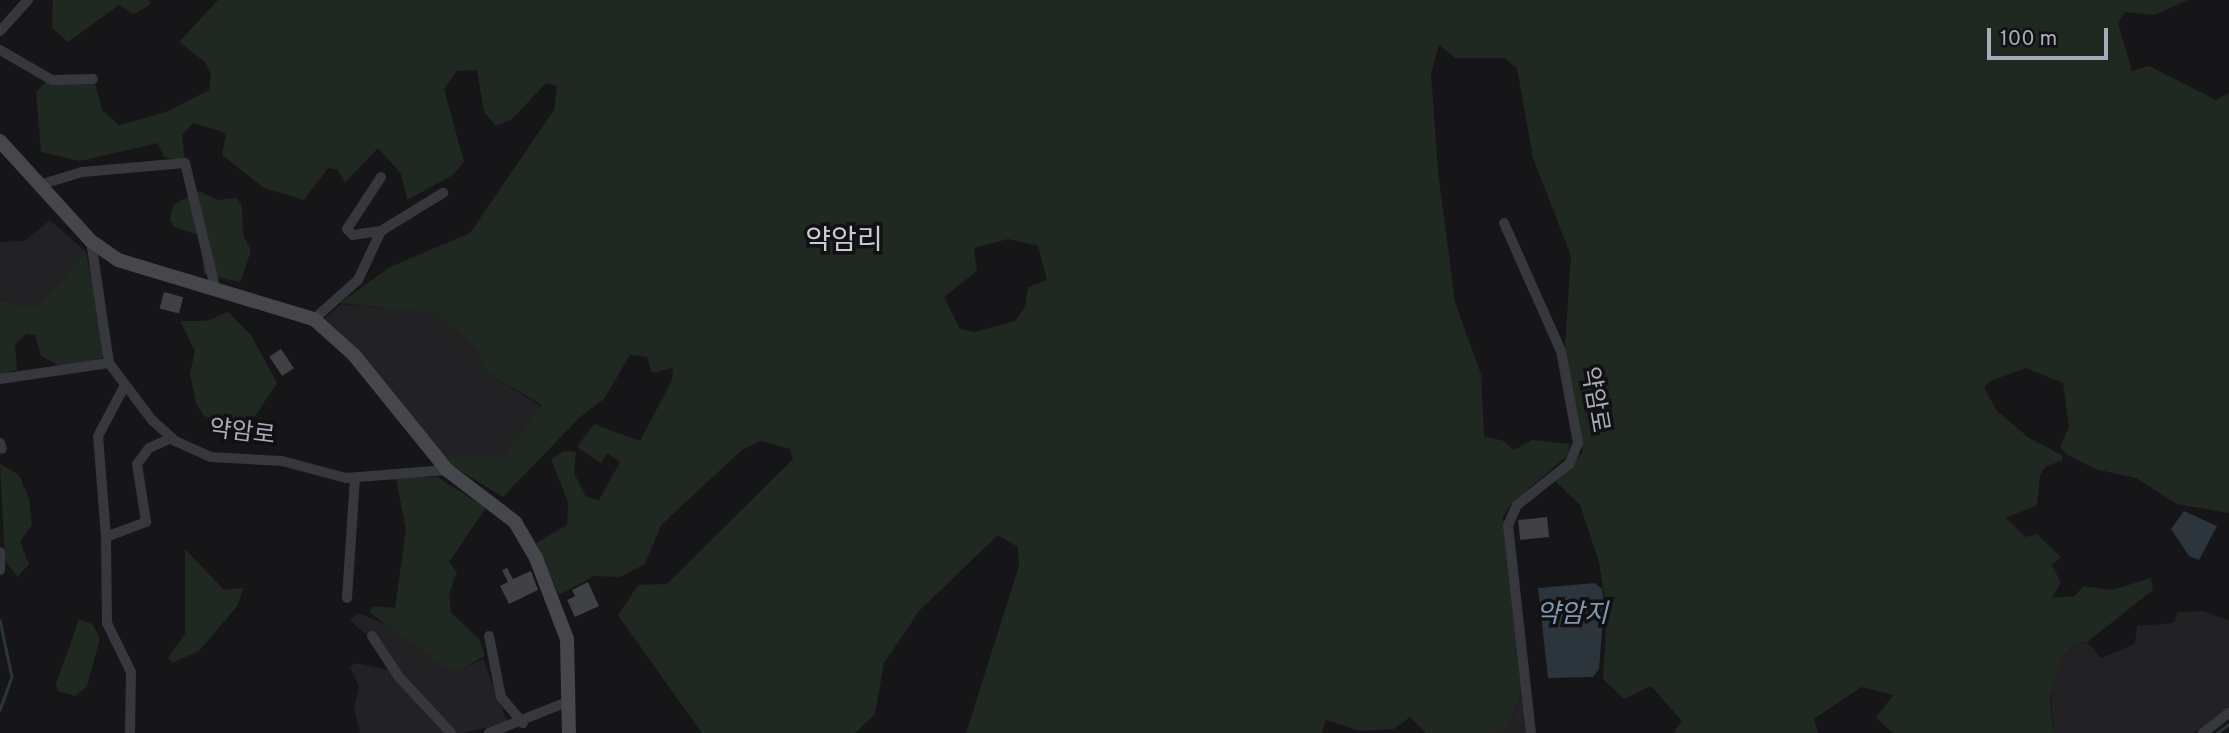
<!DOCTYPE html>
<html>
<head>
<meta charset="utf-8">
<style>
  body { margin:0 }
  #map { position:relative; width:2229px; height:733px; overflow:hidden; background:#161618; font-family:Overpass,"Noto Sans KR",sans-serif }
  div>[style] { position:absolute }
  [style*='--x'] { left:calc(var(--x)*1px); top:calc(var(--y)*1px); width:calc(var(--w)*1px); rotate:calc(var(--a)*1deg) }
  .built>* { inset:0; background:#222225 }
  .green>* { inset:0; background:#202822 }
  .water>* { inset:0; background:#2c343c }
  .stream>* { height:2.5px; margin:-1.25px; padding:0 1.25px; transform-origin:1.25px; border-radius:1.25px; background:#2c343c }
  .building>* { inset:0; background:#404145; transform-origin:0 0 }
  .street>* { height:10px; margin:-5px; padding:0 5px; transform-origin:5px; border-radius:5px; background:#37383d }
  .secondary>* { height:14px; margin:-7px; padding:0 7px; transform-origin:7px; border-radius:7px; background:#45474d }
  span { translate:-50% -50%; white-space:nowrap; text-align:center; line-height:1.15; -webkit-text-stroke:7px #111113; paint-order:stroke }
  .street-label { font-size:24px; color:#a8acb8 }
  .water-label { font-size:26px; color:#8098b2; font-style:italic }
  .quarter-label { font-size:28px; color:#c9ccd4 }
  .scale { position:absolute; left:1987px; top:28px; width:121px; height:32px; box-sizing:border-box; border:4px solid #a8acb8; border-top:0; padding-left:9px; font-size:21px; line-height:24px; white-space:nowrap; color:#a8acb8; -webkit-text-stroke:5px #111113; paint-order:stroke }
</style>
</head>
<body>
<div id="map">
  <div class="built">
    <i style="clip-path:polygon(50px 220px,86px 252px,35px 309px,0 300px,0 242px,24px 241px)"></i>
    <i style="clip-path:polygon(341px 304px,436px 312px,476px 349px,486px 372px,542px 407px,503px 457px,445px 457px,361px 354px,325px 318px)"></i>
    <i style="clip-path:polygon(2204px 611px,2229px 621px,2229px 707px,2207px 725px,2193px 733px,2053px 733px,2051px 683px,2060px 660px,2075px 643px,2087px 642px,2101px 658px,2135px 644px,2137px 626px,2173px 623px,2178px 612px)"></i>
    <i style="clip-path:polygon(358px 613px,398px 629px,459px 670px,483px 659px,508px 723px,462px 733px,360px 733px,354px 709px,359px 686px,350px 668px,355px 663px,389px 670px,374px 642px,350px 620px)"></i>
    <i style="clip-path:polygon(1523px 687px,1526px 733px,1490px 733px,1512px 718px)"></i>
  </div>
  <div class="green">
    <i style="clip-path:polygon(53px 0,149px 0,151px 4px,134px 14px,119px 5px,68px 42px,52px 28px)"></i>
    <i style="clip-path:polygon(evenodd,218px 0,2188px 0,2154px 15px,2125px 12px,2118px 23px,2132px 71px,2149px 66px,2216px 100px,2229px 93px,2229px 513px,2177px 504px,2136px 478px,2095px 469px,2066px 454px,2060px 446px,2069px 427px,2063px 383px,2026px 368px,1990px 381px,1984px 388px,1997px 411px,2029px 438px,2062px 455px,2062px 461px,2046px 466px,2040px 475px,2037px 505px,2006px 518px,2025px 537px,2037px 534px,2061px 557px,2052px 565px,2061px 583px,2052px 598px,2075px 596px,2083px 586px,2112px 590px,2151px 578px,2153px 590px,2087px 642px,2075px 643px,2060px 660px,2050px 696px,2053px 733px,1893px 733px,1876px 718px,1893px 695px,1861px 687px,1814px 719px,1818px 733px,1673px 733px,1682px 721px,1651px 686px,1624px 699px,1603px 679px,1607px 612px,1599px 562px,1580px 505px,1556px 482px,1583px 452px,1565px 346px,1571px 256px,1533px 158px,1517px 68px,1504px 58px,1455px 58px,1439px 45px,1431px 73px,1438px 171px,1455px 302px,1481px 374px,1484px 436px,1504px 441px,1514px 450px,1532px 440px,1570px 444px,1567px 456px,1511px 504px,1503px 517px,1523px 687px,1508px 727px,1490px 733px,1426px 733px,1410px 717px,1394px 729px,1360px 731px,1326px 720px,1322px 733px,966px 733px,1019px 566px,1018px 547px,998px 535px,920px 610px,884px 663px,875px 714px,855px 733px,702px 733px,618px 615px,638px 585px,667px 584px,793px 459px,790px 449px,761px 441px,743px 449px,661px 525px,645px 564px,620px 577px,594px 576px,559px 595px,536px 543px,567px 525px,568px 502px,551px 459px,564px 451px,576px 452px,574px 473px,586px 497px,599px 500px,620px 462px,607px 453px,601px 463px,577px 447px,594px 424px,640px 441px,672px 380px,673px 368px,652px 373px,647px 357px,630px 355px,604px 399px,580px 417px,503px 497px,454px 467px,445px 455px,503px 457px,542px 405px,486px 372px,476px 349px,436px 313px,340px 303px,390px 267px,470px 233px,554px 110px,557px 86px,546px 83px,512px 119px,496px 126px,484px 112px,477px 70px,457px 71px,444px 89px,464px 162px,453px 175px,407px 200px,401px 174px,378px 148px,345px 183px,338px 170px,328px 168px,304px 200px,264px 188px,222px 155px,226px 133px,193px 123px,182px 135px,185px 162px,164px 157px,158px 143px,80px 161px,41px 152px,36px 92px,45px 83px,95px 84px,102px 110px,119px 125px,166px 112px,209px 90px,211px 75px,205px 62px,179px 42px,218px 0,1008px 239px,1038px 246px,1047px 280px,1028px 287px,1025px 306px,1015px 321px,974px 332px,960px 329px,944px 297px,977px 271px,974px 248px,1008px 239px)"></i>
    <i style="clip-path:polygon(199px 191px,217px 200px,237px 198px,242px 206px,243px 234px,251px 251px,240px 282px,204px 274px,199px 235px,174px 227px,170px 220px,173px 205px)"></i>
    <i style="clip-path:polygon(86px 252px,105px 349px,102px 358px,72px 368px,56px 364px,41px 356px,35px 335px,26px 334px,15px 345px,17px 370px,0 375px,0 300px,35px 309px)"></i>
    <i style="clip-path:polygon(228px 312px,251px 335px,277px 383px,255px 416px,229px 424px,204px 416px,196px 403px,190px 374px,195px 351px,180px 321px,206px 321px)"></i>
    <i style="clip-path:polygon(0 464px,19px 475px,29px 499px,32px 525px,20px 542px,29px 564px,18px 577px,5px 561px)"></i>
    <i style="clip-path:polygon(437px 477px,486px 508px,449px 562px,457px 572px,449px 594px,451px 612px,479px 639px,485px 656px,459px 670px,445px 667px,369px 612px,373px 606px,395px 608px,406px 530px,396px 478px)"></i>
    <i style="clip-path:polygon(185px 549px,224px 590px,243px 588px,238px 605px,199px 651px,172px 663px,168px 658px,185px 634px)"></i>
    <i style="clip-path:polygon(79px 619px,92px 624px,100px 638px,87px 686px,75px 696px,58px 691px,56px 684px)"></i>
  </div>
  <div class="water">
    <i style="clip-path:polygon(2184px 511px,2217px 526px,2199px 560px,2189px 556px,2171px 529px)"></i>
    <i style="clip-path:polygon(1595px 583px,1602px 589px,1604px 606px,1599px 669px,1593px 677px,1548px 678px,1538px 588px)"></i>
  </div>
  <div class="stream">
    <i style="--x:0;--y:620;--w:58;--a:78.1"></i>
    <i style="--x:12;--y:677;--w:35;--a:110"></i>
    <i style="--x:2217;--y:733;--w:15;--a:-37"></i>
  </div>
  <div class="building">
    <i style="left:164px;top:292px;width:20px;height:17px;rotate:15deg"></i>
    <i style="left:281px;top:349px;width:23px;height:14px;rotate:56deg"></i>
    <i style="left:1547px;top:517px;width:20px;height:29px;rotate:84deg"></i>
    <i style="clip-path:polygon(507px 568px,513px 579px,531px 571px,538px 590px,509px 604px,500px 586px,508px 582px,502px 570px)"></i>
    <i style="clip-path:polygon(588px 582px,599px 606px,575px 617px,567px 600px,575px 596px,572px 590px)"></i>
  </div>
  <div class="street">
    <i style="--x:0;--y:31;--w:42;--a:-47.9"></i>
    <i style="--x:0;--y:50;--w:60;--a:30"></i>
    <i style="--x:52;--y:80;--w:41;--a:-1.4"></i>
    <i style="--x:39;--y:185;--w:45;--a:-16.8"></i>
    <i style="--x:82;--y:172;--w:103;--a:-5"></i>
    <i style="--x:185;--y:163;--w:128;--a:76.4"></i>
    <i style="--x:1504;--y:223;--w:140;--a:66"></i>
    <i style="--x:1561;--y:351;--w:94;--a:79.5"></i>
    <i style="--x:1578;--y:443;--w:23;--a:113"></i>
    <i style="--x:1569;--y:464;--w:66;--a:141.7"></i>
    <i style="--x:1517;--y:505;--w:22;--a:114"></i>
    <i style="--x:1508;--y:525;--w:209;--a:83.7"></i>
    <i style="--x:381;--y:231;--w:73;--a:-31.5"></i>
    <i style="--x:91;--y:241;--w:123;--a:81.6"></i>
    <i style="--x:109;--y:363;--w:71;--a:53"></i>
    <i style="--x:152;--y:420;--w:31;--a:42"></i>
    <i style="--x:175;--y:441;--w:39;--a:24"></i>
    <i style="--x:211;--y:457;--w:71;--a:3.2"></i>
    <i style="--x:282;--y:461;--w:66;--a:14.9"></i>
    <i style="--x:346;--y:478;--w:101;--a:-4.5"></i>
    <i style="--x:314;--y:319;--w:59;--a:-41.6"></i>
    <i style="--x:358;--y:280;--w:54;--a:-64.9"></i>
    <i style="--x:381;--y:231;--w:28;--a:172"></i>
    <i style="--x:353;--y:235;--w:8;--a:-135"></i>
    <i style="--x:347;--y:229;--w:62;--a:-56.8"></i>
    <i style="--x:0;--y:379;--w:110;--a:-8.4"></i>
    <i style="--x:0;--y:443;--w:6;--a:72"></i>
    <i style="--x:106;--y:537;--w:101;--a:-94.5"></i>
    <i style="--x:98;--y:436;--w:55;--a:-62"></i>
    <i style="--x:0;--y:552;--w:18;--a:90"></i>
    <i style="--x:347;--y:598;--w:120;--a:-86.2"></i>
    <i style="--x:372;--y:636;--w:49;--a:56.6"></i>
    <i style="--x:399;--y:677;--w:76;--a:47.1"></i>
    <i style="--x:489;--y:636;--w:62;--a:78.9"></i>
    <i style="--x:501;--y:697;--w:34;--a:50"></i>
    <i style="--x:130;--y:733;--w:61;--a:-89.1"></i>
    <i style="--x:131;--y:672;--w:55;--a:-116.1"></i>
    <i style="--x:107;--y:623;--w:86;--a:-90.7"></i>
    <i style="--x:106;--y:537;--w:43;--a:-20.6"></i>
    <i style="--x:146;--y:522;--w:59;--a:-98.8"></i>
    <i style="--x:137;--y:464;--w:20;--a:-53"></i>
    <i style="--x:149;--y:448;--w:24;--a:-24"></i>
    <i style="--x:489;--y:733;--w:87;--a:-21.6"></i>
    <i style="--x:2203;--y:733;--w:33;--a:-38"></i>
  </div>
  <div class="secondary">
    <i style="--x:0;--y:141;--w:135;--a:47.7"></i>
    <i style="--x:91;--y:241;--w:33;--a:35"></i>
    <i style="--x:118;--y:260;--w:205;--a:16.8"></i>
    <i style="--x:314;--y:319;--w:54;--a:42"></i>
    <i style="--x:354;--y:355;--w:148;--a:51"></i>
    <i style="--x:447;--y:470;--w:86;--a:37.4"></i>
    <i style="--x:515;--y:522;--w:42;--a:59.7"></i>
    <i style="--x:536;--y:558;--w:87;--a:69.1"></i>
    <i style="--x:567;--y:639;--w:94;--a:88.8"></i>
  </div>
  <div class="street-label">
    <span style="left:1593px;top:400px;rotate:80deg">약암로</span>
    <span style="left:242px;top:434px;rotate:7deg">약암로</span>
  </div>
  <div class="water-label">
    <span style="left:1572px;top:616px">약암지</span>
  </div>
  <div class="quarter-label">
    <span style="left:844px;top:242px">약암리</span>
  </div>
  <div class="scale">100 m</div>
</div>
</body>
</html>
